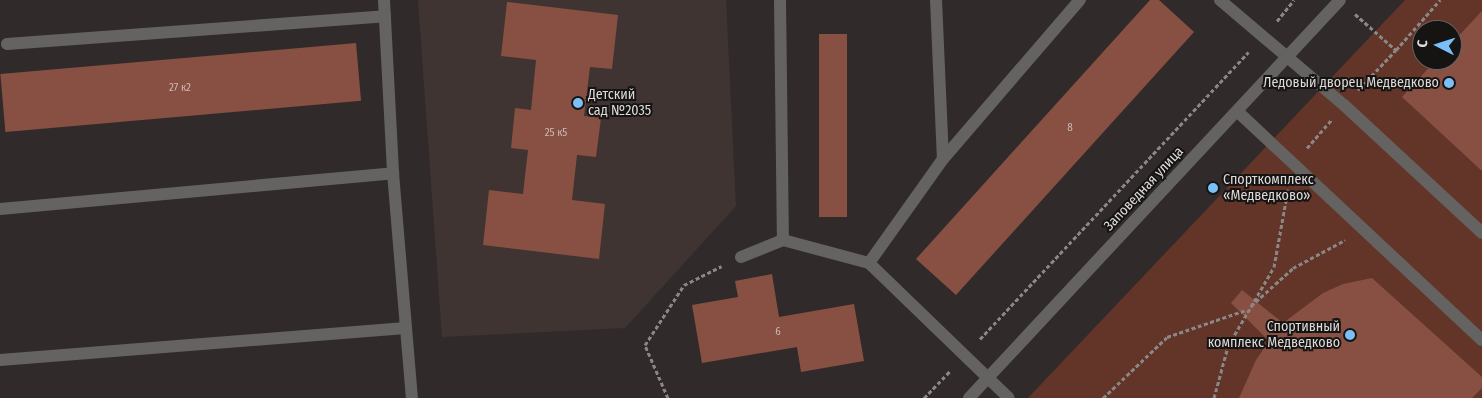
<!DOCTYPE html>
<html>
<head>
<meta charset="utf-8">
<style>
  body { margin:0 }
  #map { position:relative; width:1482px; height:398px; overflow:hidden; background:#302b2a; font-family:"Fira Sans Condensed",sans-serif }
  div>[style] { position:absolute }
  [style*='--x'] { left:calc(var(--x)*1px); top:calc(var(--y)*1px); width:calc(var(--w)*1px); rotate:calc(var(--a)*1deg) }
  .built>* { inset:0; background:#3f3431 }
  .green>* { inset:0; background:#633428 }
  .building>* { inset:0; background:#885042; transform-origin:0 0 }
  .path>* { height:3px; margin-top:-1.5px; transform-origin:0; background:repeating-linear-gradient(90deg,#8b8786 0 4px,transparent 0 6.5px) }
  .minor>* { height:12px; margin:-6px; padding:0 6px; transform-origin:6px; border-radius:6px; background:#656362 }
  .dots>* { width:14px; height:14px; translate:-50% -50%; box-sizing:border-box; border:2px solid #161413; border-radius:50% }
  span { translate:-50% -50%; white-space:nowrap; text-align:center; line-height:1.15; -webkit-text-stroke:4px #161413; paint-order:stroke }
  .number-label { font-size:11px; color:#c8b8b4 }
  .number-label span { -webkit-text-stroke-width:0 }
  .poi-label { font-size:14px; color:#dedbda }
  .right { translate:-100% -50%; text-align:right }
  .left { translate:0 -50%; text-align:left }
  .street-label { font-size:14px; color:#dedbda }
  .north { position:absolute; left:1412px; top:20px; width:50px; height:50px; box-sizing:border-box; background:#161413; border:1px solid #666463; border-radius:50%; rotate:275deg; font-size:14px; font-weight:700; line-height:20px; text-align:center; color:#dedbda }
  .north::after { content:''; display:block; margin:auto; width:18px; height:22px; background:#7abff8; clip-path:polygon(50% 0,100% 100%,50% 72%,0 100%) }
</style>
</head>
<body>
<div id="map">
  <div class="built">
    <i style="clip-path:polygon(418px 0,726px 0,736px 206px,625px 328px,442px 337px)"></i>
  </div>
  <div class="green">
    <i style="clip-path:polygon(evenodd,1405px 0,1482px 0,1482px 398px,1028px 398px,1405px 0,1422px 30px,1452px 30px,1452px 60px,1422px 60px,1422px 30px)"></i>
  </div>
  <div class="building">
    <i style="clip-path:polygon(1150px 0,1159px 0,1194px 32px,956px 295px,916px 259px)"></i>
    <i style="clip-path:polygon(507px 2px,618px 15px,612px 69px,590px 67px,584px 116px,601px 118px,596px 157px,577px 155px,572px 200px,605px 204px,599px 259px,483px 245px,489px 190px,523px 194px,528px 150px,511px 148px,515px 108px,531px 110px,536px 60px,501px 56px)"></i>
    <i style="clip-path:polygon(1482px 11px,1482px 171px,1402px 97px,1436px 60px,1452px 60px,1452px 43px)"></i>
    <i style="left:819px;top:34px;width:28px;height:183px"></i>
    <i style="left:356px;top:43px;width:58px;height:357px;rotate:85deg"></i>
    <i style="clip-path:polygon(772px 274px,779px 317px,854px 304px,864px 361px,801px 372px,797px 347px,702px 363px,692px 305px,738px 297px,735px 281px)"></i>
    <i style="clip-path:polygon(1372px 278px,1482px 377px,1482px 388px,1472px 398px,1239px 398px,1256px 360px,1269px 341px,1231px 303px,1242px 290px,1283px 323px,1323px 293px,1343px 284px)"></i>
  </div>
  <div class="path">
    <i style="--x:1355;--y:14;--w:55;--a:41.3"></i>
    <i style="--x:1396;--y:50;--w:67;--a:-48.7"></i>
    <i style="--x:1277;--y:21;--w:27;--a:-51"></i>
    <i style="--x:1358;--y:90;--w:55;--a:-46.5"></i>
    <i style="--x:1307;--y:148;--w:37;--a:-49"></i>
    <i style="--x:1251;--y:306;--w:57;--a:-42.1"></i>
    <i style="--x:1293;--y:268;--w:59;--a:-28.3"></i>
    <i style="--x:980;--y:339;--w:393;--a:-46.9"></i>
    <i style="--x:668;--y:398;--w:58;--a:-113.5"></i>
    <i style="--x:645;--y:345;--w:72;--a:-57"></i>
    <i style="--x:684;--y:285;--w:42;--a:-26.6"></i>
    <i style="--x:924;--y:398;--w:37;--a:-46"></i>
    <i style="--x:1103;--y:398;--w:88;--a:-43.6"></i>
    <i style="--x:1167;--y:337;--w:83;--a:-18.9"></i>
    <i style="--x:1214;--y:398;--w:54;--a:-74.9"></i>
    <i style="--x:1228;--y:346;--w:91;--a:-59.8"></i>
    <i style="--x:1274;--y:267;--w:79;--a:-79.8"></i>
  </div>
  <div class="minor">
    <i style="--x:384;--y:0;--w:173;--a:87"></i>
    <i style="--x:393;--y:173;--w:226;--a:85.2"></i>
    <i style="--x:780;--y:0;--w:240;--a:89.3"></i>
    <i style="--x:783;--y:240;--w:89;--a:15"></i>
    <i style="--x:869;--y:263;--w:128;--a:-54.6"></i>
    <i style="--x:943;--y:159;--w:210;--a:-49.3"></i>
    <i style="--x:936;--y:0;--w:159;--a:87.5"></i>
    <i style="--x:1220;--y:0;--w:162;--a:40.3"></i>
    <i style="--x:1344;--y:105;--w:188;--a:42.8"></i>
    <i style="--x:7;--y:44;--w:379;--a:-4.2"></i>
    <i style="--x:1237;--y:111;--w:335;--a:43.1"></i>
    <i style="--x:0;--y:209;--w:395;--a:-5.2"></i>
    <i style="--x:741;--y:257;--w:45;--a:-22"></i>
    <i style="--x:869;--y:263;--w:194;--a:44"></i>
    <i style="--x:0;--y:360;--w:407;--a:-4.5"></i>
    <i style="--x:969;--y:398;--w:544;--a:-47.01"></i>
  </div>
  <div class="dots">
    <i style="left:1449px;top:83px;background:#7abff8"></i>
    <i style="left:578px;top:103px;background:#7abff8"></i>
    <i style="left:1213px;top:188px;background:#7abff8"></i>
    <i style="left:1350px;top:335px;background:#7abff8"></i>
  </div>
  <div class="number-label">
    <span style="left:180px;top:88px">27 к2</span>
    <span style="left:1070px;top:128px">8</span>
    <span style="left:556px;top:133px">25 к5</span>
    <span style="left:778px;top:332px">6</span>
  </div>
  <div class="poi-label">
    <span class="right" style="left:1439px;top:83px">Ледовый дворец Медведково</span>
    <span class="left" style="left:588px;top:103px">Детский<br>сад №2035</span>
    <span class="left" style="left:1223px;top:188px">Спорткомплекс<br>«Медведково»</span>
    <span class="right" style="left:1340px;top:335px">Спортивный<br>комплекс Медведково</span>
  </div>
  <div class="street-label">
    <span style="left:1144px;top:189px;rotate:-47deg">Заповедная улица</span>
  </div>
  <div class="north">С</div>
</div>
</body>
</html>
